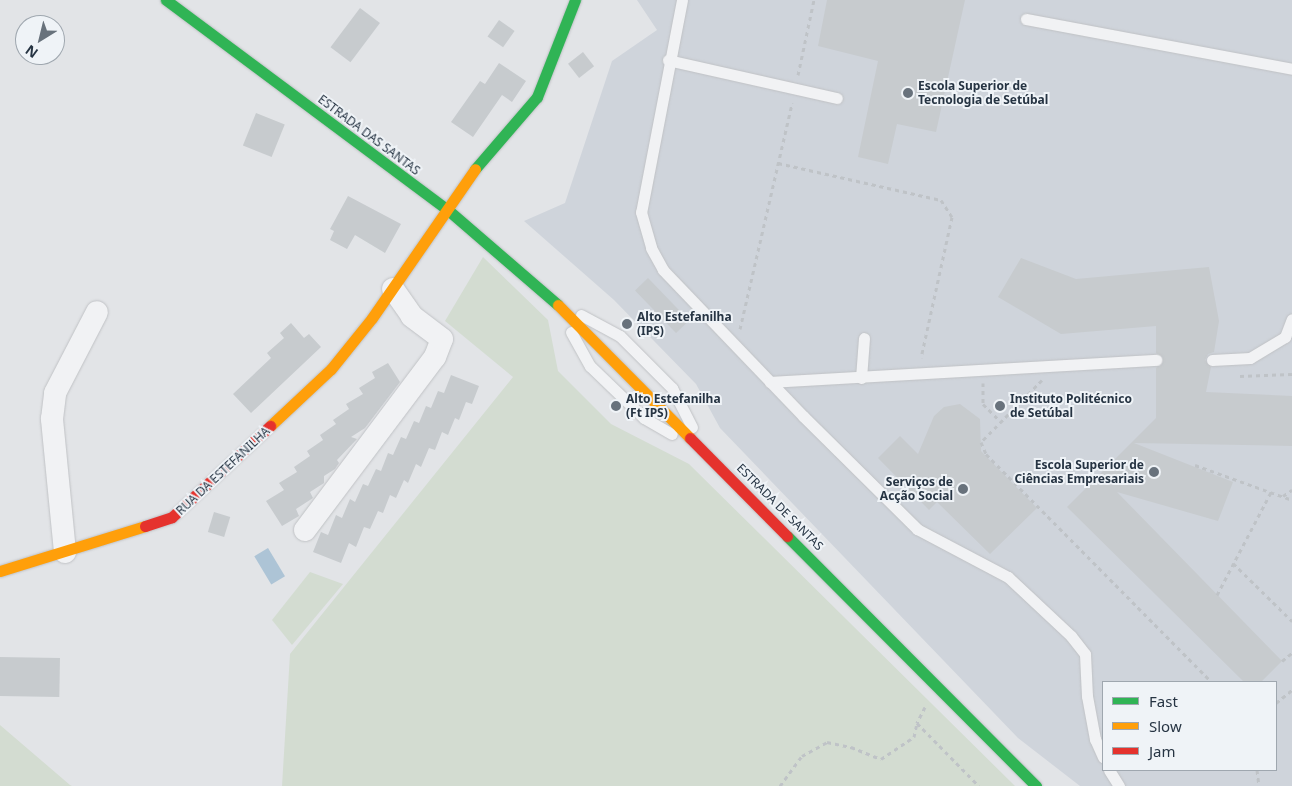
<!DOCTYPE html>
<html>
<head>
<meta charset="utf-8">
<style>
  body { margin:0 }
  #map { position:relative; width:1292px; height:786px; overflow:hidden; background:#e2e4e7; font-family:"Noto Sans",sans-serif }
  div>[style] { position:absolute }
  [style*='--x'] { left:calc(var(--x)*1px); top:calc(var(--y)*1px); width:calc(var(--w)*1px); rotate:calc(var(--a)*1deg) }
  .built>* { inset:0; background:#cfd4db }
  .green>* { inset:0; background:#d3dcd1 }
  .water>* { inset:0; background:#adc4d6; transform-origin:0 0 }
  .building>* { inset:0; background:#c7cbce; transform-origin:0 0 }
  .path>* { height:3px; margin-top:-1.5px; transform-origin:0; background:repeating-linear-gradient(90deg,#bfc3c7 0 4px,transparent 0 8px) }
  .roads { filter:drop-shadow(0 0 1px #c0c2c5) drop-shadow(0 0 1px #c0c2c5) }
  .lane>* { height:11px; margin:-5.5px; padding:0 5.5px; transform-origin:5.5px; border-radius:5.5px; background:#f1f2f4 }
  .street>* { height:22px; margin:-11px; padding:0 11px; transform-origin:11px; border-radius:11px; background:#f1f2f4 }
  .fast>* { height:11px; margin:-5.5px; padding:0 5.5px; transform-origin:5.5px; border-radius:5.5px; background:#30b455 }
  .slow>* { height:11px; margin:-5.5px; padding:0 5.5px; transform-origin:5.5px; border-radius:5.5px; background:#ff9f0a }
  .jam>* { height:11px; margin:-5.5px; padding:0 5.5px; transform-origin:5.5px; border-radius:5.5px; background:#e5322d }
  .dots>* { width:14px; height:14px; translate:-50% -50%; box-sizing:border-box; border:2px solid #eff3f7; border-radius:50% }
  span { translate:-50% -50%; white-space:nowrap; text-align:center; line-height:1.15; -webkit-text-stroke:4px #eff3f7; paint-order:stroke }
  .poi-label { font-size:12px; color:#263443; font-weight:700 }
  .left { translate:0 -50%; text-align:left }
  .right { translate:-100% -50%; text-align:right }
  .street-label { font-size:12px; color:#263443 }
  .legend { position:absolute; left:1102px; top:681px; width:175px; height:90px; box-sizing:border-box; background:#eff3f7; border:1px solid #9fa7af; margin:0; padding:6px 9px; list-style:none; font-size:15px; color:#263443 }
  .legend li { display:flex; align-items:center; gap:10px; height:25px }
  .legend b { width:25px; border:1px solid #9fa7af }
  .north { position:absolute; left:15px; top:15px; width:50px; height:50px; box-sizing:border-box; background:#eff3f7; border:1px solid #9fa7af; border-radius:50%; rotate:216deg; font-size:14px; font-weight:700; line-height:20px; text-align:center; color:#263443 }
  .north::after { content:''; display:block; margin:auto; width:18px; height:22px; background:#68727c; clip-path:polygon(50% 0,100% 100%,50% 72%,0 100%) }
</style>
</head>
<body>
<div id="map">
  <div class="built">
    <i style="clip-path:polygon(evenodd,637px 0,1292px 0,1292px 786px,1080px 786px,1018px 738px,720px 428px,696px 384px,614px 300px,524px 221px,565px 203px,612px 61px,657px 30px,637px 0,1103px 682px,1276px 682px,1276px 770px,1103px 770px,1103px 682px)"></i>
  </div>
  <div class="green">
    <i style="clip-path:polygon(483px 257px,548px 320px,558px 371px,611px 424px,689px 464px,1015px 786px,282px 786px,290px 654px,513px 377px,445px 321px)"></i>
    <i style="clip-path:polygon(310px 572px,343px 584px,292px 645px,272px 620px)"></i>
    <i style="clip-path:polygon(0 725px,70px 785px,72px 786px,0 786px)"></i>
  </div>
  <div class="water">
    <i style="left:268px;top:548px;width:33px;height:16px;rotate:59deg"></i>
  </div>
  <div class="building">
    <i style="clip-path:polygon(827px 0,965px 0,936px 132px,897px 124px,888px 164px,858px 157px,878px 61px,818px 46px)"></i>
    <i style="left:360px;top:8px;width:25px;height:49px;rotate:37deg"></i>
    <i style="left:499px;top:20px;width:19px;height:20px;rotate:35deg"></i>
    <i style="left:583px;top:52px;width:18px;height:19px;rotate:52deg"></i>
    <i style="clip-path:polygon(499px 63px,526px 81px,512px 102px,502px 95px,473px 137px,451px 122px,480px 81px,485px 84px)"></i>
    <i style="left:256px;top:113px;width:31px;height:35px;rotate:22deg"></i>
    <i style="clip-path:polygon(348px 196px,401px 224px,385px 253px,355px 235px,347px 249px,330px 240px,334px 231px,330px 229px)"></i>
    <i style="clip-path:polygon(1021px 258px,1076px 279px,1209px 267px,1219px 321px,1214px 352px,1208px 354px,1205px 360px,1211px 367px,1206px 392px,1292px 396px,1292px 446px,1134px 443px,1233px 482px,1218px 521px,1117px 492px,1282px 661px,1261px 682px,1244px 682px,1067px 507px,1156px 418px,1156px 368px,1163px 360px,1156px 353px,1156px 326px,1061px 334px,998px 297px)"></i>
    <i style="left:648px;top:278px;width:59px;height:18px;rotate:46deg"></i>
    <i style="clip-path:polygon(291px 323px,304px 338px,309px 334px,321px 347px,251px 413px,233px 394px,271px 358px,267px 353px,284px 338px,280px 333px)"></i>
    <i style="clip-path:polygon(388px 363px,400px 382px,365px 428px,351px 437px,357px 439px,337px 460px,339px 463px,335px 469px,324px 476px,324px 483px,310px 492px,313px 498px,296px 509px,299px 516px,282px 526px,266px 501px,284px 490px,279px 483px,297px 472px,294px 467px,310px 456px,307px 451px,323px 440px,320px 435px,336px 424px,333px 420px,349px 409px,346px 404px,363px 394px,359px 388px,375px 378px,372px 372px)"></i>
    <i style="clip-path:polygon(451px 375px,479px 386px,472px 404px,466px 402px,459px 420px,455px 418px,448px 435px,442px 432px,435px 450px,429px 448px,421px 467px,416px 464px,408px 483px,404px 480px,396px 498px,390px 495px,383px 513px,378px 511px,370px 529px,364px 527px,356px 547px,349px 543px,341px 563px,313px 552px,321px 532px,328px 535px,336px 515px,342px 518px,350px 499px,355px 502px,363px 484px,368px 486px,376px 469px,381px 471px,388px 453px,393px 455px,401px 437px,406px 439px,414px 421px,419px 423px,426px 406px,431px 408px,438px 391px,444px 393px)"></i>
    <i style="clip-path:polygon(960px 404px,980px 419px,981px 451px,1037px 508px,990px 554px,937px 502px,929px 510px,878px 458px,900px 436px,918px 454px,934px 416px,944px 407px)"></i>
    <i style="left:214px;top:512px;width:17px;height:21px;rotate:17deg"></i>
    <i style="left:0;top:657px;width:60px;height:39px;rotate:1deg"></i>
  </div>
  <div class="path">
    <i style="--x:798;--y:75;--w:77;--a:-78"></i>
    <i style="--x:778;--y:163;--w:167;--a:12.8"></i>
    <i style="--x:941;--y:200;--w:20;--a:57"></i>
    <i style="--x:952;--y:217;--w:144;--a:102.4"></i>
    <i style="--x:740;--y:329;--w:232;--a:-77"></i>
    <i style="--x:1240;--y:376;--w:52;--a:-2.2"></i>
    <i style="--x:1042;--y:380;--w:87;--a:134.5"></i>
    <i style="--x:981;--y:442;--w:13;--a:67"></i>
    <i style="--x:986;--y:454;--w:321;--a:45.3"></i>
    <i style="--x:983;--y:383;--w:21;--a:90"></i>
    <i style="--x:983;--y:404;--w:25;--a:45"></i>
    <i style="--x:1195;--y:465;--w:103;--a:19.8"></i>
    <i style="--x:1283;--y:496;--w:11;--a:-34"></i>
    <i style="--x:1233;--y:563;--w:83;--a:44.5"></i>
    <i style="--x:1217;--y:595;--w:116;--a:-62.3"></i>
    <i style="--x:1282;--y:661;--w:13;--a:-39"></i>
    <i style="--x:1276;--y:703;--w:21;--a:-39"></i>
    <i style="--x:925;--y:707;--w:18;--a:117"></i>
    <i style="--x:917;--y:723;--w:88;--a:45.5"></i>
    <i style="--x:1257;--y:770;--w:16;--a:83"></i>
    <i style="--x:780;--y:786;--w:37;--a:-54"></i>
    <i style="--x:802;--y:756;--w:29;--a:-29"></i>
    <i style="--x:827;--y:742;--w:25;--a:12"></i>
    <i style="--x:851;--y:747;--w:32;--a:22"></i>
    <i style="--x:881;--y:759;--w:40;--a:-34"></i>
    <i style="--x:914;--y:737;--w:14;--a:-78"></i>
  </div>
  <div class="roads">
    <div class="lane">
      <i style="--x:682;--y:0;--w:216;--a:100.9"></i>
      <i style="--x:641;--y:212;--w:37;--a:74"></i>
      <i style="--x:651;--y:248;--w:25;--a:61"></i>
      <i style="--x:663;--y:270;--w:202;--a:46.2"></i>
      <i style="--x:803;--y:416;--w:161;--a:44.7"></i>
      <i style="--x:917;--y:529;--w:103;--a:27.8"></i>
      <i style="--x:1008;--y:577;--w:86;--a:43.1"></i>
      <i style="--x:1071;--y:636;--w:23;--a:52"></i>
      <i style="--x:1085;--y:654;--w:42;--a:87.3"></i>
      <i style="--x:1087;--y:696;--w:44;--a:79.5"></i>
      <i style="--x:1095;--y:739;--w:20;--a:66"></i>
      <i style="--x:1026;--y:19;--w:271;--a:10.6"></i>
      <i style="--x:668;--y:60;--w:173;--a:12.7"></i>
      <i style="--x:581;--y:315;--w:44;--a:28.3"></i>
      <i style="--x:620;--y:336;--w:74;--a:45"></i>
      <i style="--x:672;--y:388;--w:44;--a:62.9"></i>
      <i style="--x:571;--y:332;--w:39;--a:61"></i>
      <i style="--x:590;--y:366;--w:75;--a:43.9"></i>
      <i style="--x:644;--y:418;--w:32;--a:30"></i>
      <i style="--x:1212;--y:360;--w:38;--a:-3"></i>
      <i style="--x:1250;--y:358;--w:41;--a:-31"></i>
      <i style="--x:1285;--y:337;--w:19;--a:-69"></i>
      <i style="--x:861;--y:378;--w:40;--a:-85.7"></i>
      <i style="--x:770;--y:382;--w:387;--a:-3.3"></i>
      <i style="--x:1109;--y:770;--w:19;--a:58"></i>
    </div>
    <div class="street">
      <i style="--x:305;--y:530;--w:216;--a:-53.1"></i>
      <i style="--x:435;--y:357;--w:19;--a:-69"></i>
      <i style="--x:442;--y:339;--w:38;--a:-143"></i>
      <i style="--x:412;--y:316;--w:33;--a:-125"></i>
      <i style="--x:65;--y:552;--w:134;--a:-95.6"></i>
      <i style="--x:52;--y:419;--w:26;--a:-83"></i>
      <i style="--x:55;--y:393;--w:91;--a:-62.6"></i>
    </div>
    <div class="fast">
      <i style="--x:166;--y:0;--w:352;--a:36.7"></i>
      <i style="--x:448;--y:210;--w:145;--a:40.8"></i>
      <i style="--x:475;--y:169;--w:95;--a:-49.3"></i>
      <i style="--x:537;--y:97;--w:104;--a:-68.6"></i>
      <i style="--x:787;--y:536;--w:353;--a:45.1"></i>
    </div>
    <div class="slow">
      <i style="--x:558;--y:305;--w:187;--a:45.2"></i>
      <i style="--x:270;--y:426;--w:83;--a:-43.1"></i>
      <i style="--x:331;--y:369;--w:65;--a:-51.2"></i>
      <i style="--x:372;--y:318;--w:181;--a:-55.3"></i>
      <i style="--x:0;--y:571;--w:152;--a:-17.2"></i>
    </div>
    <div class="jam">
      <i style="--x:690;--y:438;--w:138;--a:45.3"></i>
      <i style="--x:145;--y:526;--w:28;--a:-18"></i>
      <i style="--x:172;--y:517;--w:134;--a:-42.9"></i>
    </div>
  </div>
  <div class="dots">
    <i style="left:908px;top:93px;background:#68727c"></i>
    <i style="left:627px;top:324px;background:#68727c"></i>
    <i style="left:616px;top:406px;background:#68727c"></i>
    <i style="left:1000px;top:406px;background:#68727c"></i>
    <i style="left:1154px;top:472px;background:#68727c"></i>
    <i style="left:963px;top:489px;background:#68727c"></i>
  </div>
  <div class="poi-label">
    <span class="left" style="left:918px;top:93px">Escola Superior de<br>Tecnologia de Setúbal</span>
    <span class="left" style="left:637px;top:324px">Alto Estefanilha<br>(IPS)</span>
    <span class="left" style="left:626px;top:406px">Alto Estefanilha<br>(Ft IPS)</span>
    <span class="left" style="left:1010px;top:406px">Instituto Politécnico<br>de Setúbal</span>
    <span class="right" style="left:1144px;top:472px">Escola Superior de<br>Ciências Empresariais</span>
    <span class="right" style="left:953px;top:489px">Serviços de<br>Acção Social</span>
  </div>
  <div class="street-label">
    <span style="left:369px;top:135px;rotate:37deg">ESTRADA DAS SANTAS</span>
    <span style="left:223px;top:471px;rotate:-43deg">RUA DA ESTEFANILHA</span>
    <span style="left:780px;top:507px;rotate:45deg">ESTRADA DE SANTAS</span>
  </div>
  <ul class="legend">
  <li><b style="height:6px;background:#30b455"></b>Fast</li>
  <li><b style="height:6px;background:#ff9f0a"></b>Slow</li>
  <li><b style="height:6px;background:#e5322d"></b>Jam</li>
  </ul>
  <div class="north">N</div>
</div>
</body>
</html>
